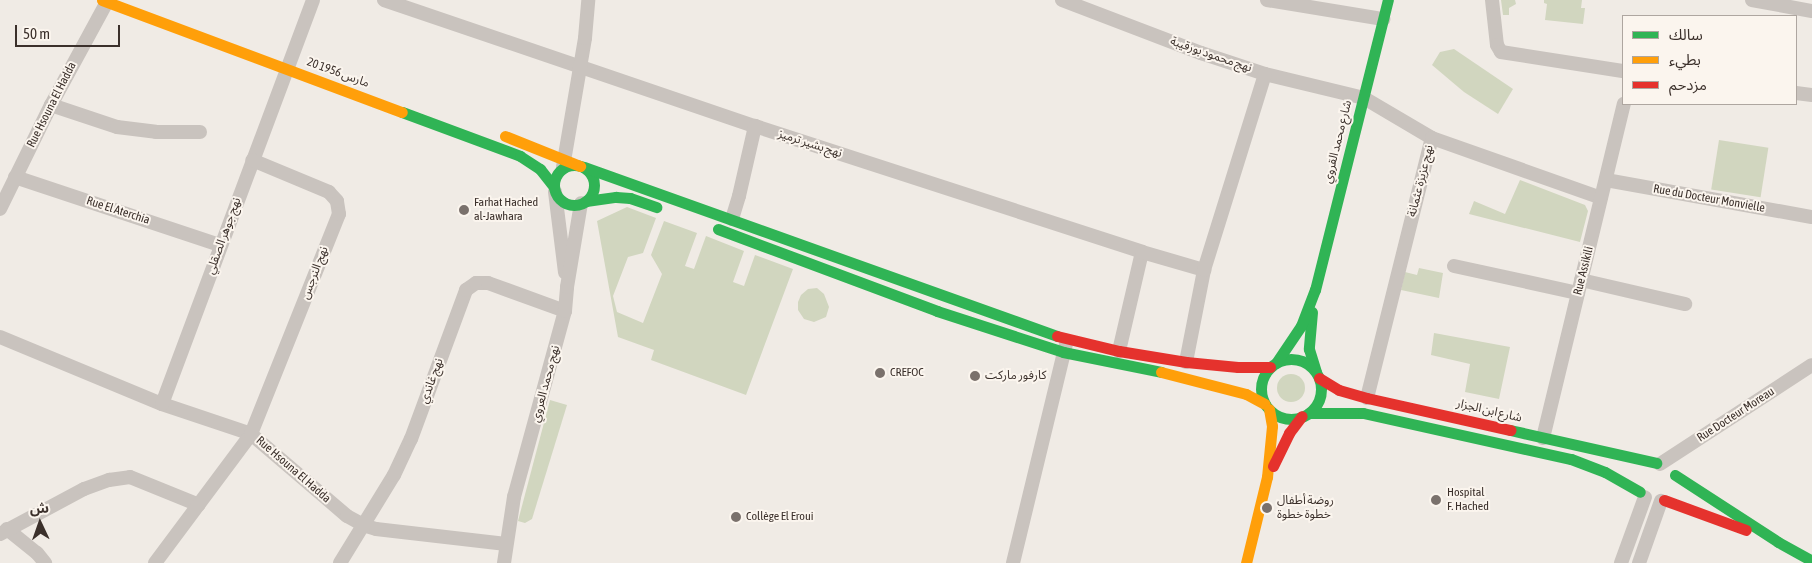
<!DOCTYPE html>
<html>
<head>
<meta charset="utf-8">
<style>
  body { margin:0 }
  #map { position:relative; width:1812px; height:563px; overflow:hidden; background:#f0ebe5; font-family:"Asap Condensed","Noto Sans Arabic",sans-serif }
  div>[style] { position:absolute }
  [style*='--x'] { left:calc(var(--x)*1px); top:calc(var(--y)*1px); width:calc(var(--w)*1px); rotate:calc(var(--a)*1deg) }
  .green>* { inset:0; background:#d1d6bf; transform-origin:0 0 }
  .round { border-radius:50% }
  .street>* { height:14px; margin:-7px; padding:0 7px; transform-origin:7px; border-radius:7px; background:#c9c3be }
  .fast>* { height:11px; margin:-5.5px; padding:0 5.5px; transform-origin:5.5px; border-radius:5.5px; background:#30b455 }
  .fast>.ring { margin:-5.5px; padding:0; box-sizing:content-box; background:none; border:11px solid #30b455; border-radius:50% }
  .slow>* { height:11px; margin:-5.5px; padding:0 5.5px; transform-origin:5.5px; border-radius:5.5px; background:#ff9f0a }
  .jam>* { height:11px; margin:-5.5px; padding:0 5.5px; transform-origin:5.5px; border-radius:5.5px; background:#e5322d }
  .dots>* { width:14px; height:14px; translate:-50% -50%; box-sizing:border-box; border:2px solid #fbf5ee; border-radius:50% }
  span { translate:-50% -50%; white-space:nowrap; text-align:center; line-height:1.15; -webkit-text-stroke:4px #fbf5ee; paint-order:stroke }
  .street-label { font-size:12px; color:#3b302b }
  .poi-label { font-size:12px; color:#3b302b }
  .left { translate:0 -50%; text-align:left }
  .legend { position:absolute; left:1622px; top:15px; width:175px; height:90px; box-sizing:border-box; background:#fbf5ee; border:1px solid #aea6a0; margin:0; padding:6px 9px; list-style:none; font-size:15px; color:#3b302b }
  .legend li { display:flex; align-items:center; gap:10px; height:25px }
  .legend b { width:25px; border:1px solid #aea6a0 }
  .north { position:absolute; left:15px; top:498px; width:50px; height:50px; -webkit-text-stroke:4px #fbf5ee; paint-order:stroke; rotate:357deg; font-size:14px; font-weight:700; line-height:20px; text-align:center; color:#3b302b }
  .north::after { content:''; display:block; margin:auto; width:18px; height:22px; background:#3b302b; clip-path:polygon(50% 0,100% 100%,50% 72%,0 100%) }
  .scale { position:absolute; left:15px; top:25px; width:105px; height:22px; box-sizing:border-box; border:2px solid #3b302b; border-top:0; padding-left:6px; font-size:15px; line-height:18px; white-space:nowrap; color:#3b302b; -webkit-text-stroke:4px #fbf5ee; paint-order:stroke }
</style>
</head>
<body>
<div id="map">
  <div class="green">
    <i style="clip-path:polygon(1501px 0,1515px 0,1516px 4px,1509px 8px,1509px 15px,1503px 15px)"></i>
    <i style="clip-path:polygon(1544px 0,1582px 0,1581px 8px,1585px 8px,1583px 24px,1545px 20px,1547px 4px,1544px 3px)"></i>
    <i style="clip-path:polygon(1454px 49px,1513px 89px,1498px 114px,1464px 92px,1432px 65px,1440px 52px)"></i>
    <i style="left:1719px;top:140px;width:50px;height:50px;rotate:9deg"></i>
    <i style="clip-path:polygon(1520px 180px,1585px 205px,1588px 211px,1580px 242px,1469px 214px,1474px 201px,1505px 214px)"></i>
    <i style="clip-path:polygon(627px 207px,656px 218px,643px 253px,628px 257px,613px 296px,617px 312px,643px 323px,662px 274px,651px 255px,664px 221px,697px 233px,685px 266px,694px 269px,706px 236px,744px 251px,733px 282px,744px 286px,755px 255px,793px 269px,746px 395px,651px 360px,654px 350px,618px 337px,597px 221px)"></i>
    <i style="clip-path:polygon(1419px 268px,1443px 273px,1439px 298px,1401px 290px,1405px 272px,1417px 275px)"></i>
    <i style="clip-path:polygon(817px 288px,824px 294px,829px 307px,826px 317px,814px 322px,804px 319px,798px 310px,798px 302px,801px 295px,808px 289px)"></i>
    <i style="clip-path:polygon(1434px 333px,1510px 347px,1499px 399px,1465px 392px,1470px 364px,1431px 355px)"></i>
    <i class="round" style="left:1277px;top:374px;width:28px;height:28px"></i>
    <i style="clip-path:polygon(550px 400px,567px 405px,532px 519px,525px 523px,518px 521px)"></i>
  </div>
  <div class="street">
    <i style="--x:384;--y:0;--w:392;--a:18.8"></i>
    <i style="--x:755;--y:126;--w:407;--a:18"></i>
    <i style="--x:1142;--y:252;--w:102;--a:103.1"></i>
    <i style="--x:1062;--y:0;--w:149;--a:20.9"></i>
    <i style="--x:1201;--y:53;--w:67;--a:18.2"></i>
    <i style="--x:1265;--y:74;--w:102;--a:13.6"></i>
    <i style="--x:1364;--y:98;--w:79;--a:30.5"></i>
    <i style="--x:1267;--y:0;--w:118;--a:9.3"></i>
    <i style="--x:1492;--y:0;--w:45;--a:83.7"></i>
    <i style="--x:1497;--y:45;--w:8;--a:60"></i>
    <i style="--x:1501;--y:52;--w:123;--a:8.9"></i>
    <i style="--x:1752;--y:0;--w:61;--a:10.4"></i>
    <i style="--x:1796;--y:93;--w:16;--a:7"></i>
    <i style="--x:51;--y:105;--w:70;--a:18.4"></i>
    <i style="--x:117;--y:127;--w:39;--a:7"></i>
    <i style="--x:156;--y:132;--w:44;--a:0"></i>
    <i style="--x:563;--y:167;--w:131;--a:-80.3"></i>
    <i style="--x:585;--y:38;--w:38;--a:-85"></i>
    <i style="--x:15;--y:177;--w:216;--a:18.4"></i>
    <i style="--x:1606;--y:180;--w:209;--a:10.2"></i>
    <i style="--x:555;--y:192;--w:81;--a:82.9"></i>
    <i style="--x:0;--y:209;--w:116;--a:-63.9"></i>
    <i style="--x:51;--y:105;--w:117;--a:-61.5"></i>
    <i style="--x:732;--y:219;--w:24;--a:-73"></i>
    <i style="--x:739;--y:196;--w:72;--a:-77.1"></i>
    <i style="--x:1142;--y:252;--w:65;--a:16.2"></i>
    <i style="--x:1454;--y:266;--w:127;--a:12.3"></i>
    <i style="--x:1581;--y:280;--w:107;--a:13"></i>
    <i style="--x:0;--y:337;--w:175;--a:22.5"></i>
    <i style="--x:162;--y:404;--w:94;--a:18.6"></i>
    <i style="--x:251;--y:434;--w:126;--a:40.5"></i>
    <i style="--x:347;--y:516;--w:18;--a:29"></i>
    <i style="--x:363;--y:525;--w:14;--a:17"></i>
    <i style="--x:376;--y:529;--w:131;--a:6.6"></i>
    <i style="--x:1186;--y:362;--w:94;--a:-78.9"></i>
    <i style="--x:1204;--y:270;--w:205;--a:-72.7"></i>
    <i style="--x:1367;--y:398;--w:268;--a:-76"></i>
    <i style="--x:1432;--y:138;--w:179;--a:19.5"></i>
    <i style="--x:162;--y:404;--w:431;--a:-69.5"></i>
    <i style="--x:1543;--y:438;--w:344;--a:-76.4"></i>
    <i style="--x:1660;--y:464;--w:181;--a:-33.1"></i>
    <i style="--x:7;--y:529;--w:38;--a:39"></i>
    <i style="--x:37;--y:553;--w:13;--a:51"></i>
    <i style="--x:0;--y:534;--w:95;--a:-28.2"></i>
    <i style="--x:84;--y:489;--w:27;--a:-20"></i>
    <i style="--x:109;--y:480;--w:21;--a:-8"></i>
    <i style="--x:130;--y:477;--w:74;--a:22.1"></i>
    <i style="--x:155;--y:563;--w:161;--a:-53.3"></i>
    <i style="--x:251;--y:434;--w:237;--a:-68.2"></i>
    <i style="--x:339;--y:214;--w:13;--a:-99"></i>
    <i style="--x:337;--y:201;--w:12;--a:-132"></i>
    <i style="--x:329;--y:192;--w:83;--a:-157.4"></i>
    <i style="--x:340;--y:563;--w:103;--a:-58.5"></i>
    <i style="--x:394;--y:475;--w:40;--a:-65"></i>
    <i style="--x:411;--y:439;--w:159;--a:-69.7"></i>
    <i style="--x:466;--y:290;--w:12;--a:-35"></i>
    <i style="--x:476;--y:283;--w:12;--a:0"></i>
    <i style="--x:488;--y:283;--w:82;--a:20"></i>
    <i style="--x:504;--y:563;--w:67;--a:-81.4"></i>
    <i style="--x:514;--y:497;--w:193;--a:-74.7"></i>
    <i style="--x:565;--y:311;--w:24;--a:-85"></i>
    <i style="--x:567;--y:287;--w:85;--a:-80.5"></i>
    <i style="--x:1013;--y:563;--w:225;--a:-76.4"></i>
    <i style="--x:1621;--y:563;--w:70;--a:-70"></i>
    <i style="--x:1639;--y:563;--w:66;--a:-70.5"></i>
  </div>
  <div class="fast">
    <i style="--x:402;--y:112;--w:126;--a:20.4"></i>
    <i style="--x:520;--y:156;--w:24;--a:33"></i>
    <i style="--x:540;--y:169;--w:23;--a:52"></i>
    <i class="ring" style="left:554px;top:165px;width:29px;height:29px"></i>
    <i style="--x:584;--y:167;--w:502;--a:19.66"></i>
    <i style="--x:586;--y:201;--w:30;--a:-8"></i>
    <i style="--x:616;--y:197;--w:14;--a:4"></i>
    <i style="--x:630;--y:198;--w:28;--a:19"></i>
    <i style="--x:718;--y:229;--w:234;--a:20.5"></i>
    <i style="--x:937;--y:311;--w:133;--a:18"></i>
    <i style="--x:1063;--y:352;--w:100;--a:11.5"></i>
    <i style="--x:1312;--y:312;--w:37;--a:95"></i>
    <i style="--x:1309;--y:349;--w:24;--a:73"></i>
    <i class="ring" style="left:1261px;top:359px;width:49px;height:49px"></i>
    <i style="--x:1276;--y:363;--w:45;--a:-56"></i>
    <i style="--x:1301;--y:326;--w:39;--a:-69"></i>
    <i style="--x:1315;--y:290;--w:299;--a:-75.9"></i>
    <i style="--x:1309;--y:413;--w:54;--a:0"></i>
    <i style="--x:1363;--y:413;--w:213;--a:12.5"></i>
    <i style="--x:1571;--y:459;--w:36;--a:21"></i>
    <i style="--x:1605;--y:472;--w:40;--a:29.7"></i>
    <i style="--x:1510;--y:430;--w:150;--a:12.7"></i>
    <i style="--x:1675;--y:475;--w:123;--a:33"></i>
    <i style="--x:1778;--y:542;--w:39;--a:29"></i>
  </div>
  <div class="slow">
    <i style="--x:102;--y:0;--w:320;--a:20.5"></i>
    <i style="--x:505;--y:136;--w:81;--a:21.8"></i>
    <i style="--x:1161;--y:372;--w:88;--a:14.5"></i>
    <i style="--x:1246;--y:394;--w:21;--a:28"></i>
    <i style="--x:1246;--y:563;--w:89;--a:-76.3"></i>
    <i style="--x:1267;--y:477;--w:51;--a:-84.4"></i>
    <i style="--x:1272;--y:426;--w:17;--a:-100"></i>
  </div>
  <div class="jam">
    <i style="--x:1057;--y:336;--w:64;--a:13.6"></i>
    <i style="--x:1119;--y:351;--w:68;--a:9.3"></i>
    <i style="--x:1186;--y:362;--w:52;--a:5.5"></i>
    <i style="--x:1238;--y:367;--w:32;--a:0"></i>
    <i style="--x:1319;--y:378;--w:23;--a:31"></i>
    <i style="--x:1339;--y:390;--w:29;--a:16"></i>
    <i style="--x:1367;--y:398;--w:147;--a:12.6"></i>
    <i style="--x:1273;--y:466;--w:37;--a:-64"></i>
    <i style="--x:1289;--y:433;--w:21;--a:-53"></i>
    <i style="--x:1664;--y:500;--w:87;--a:20.1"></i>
  </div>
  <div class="dots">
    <i style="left:464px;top:210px;background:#7a716c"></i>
    <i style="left:880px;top:373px;background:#7a716c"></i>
    <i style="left:975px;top:376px;background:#7a716c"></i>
    <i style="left:1436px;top:500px;background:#7a716c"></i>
    <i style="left:1267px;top:508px;background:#7a716c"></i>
    <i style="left:736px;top:517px;background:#7a716c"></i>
  </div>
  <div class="street-label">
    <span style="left:1211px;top:55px;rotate:19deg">نهج محمود بورقيبة</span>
    <span style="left:338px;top:73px;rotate:20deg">20 مارس 1956</span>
    <span style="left:52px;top:105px;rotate:-63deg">Rue Hsouna El Hadda</span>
    <span style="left:1338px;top:142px;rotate:-76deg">شارع محمد القروي</span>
    <span style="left:810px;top:144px;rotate:18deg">نهج بشير ترميز</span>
    <span style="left:1421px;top:181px;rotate:-76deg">نهج عزيزة عثمانة</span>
    <span style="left:1709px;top:199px;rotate:10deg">Rue du Docteur Monvielle</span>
    <span style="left:118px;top:211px;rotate:18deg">Rue El Aterchia</span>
    <span style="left:224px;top:236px;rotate:-70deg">نهج جوهر الصقلي</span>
    <span style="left:1584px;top:271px;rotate:-76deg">Rue Assikili</span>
    <span style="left:315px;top:273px;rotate:-69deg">نهج النرجس</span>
    <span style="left:432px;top:381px;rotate:-70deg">نهج غاندي</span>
    <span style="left:546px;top:384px;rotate:-75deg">نهج محمد العروي</span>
    <span style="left:1489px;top:411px;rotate:13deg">شارع ابن الجزار</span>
    <span style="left:1736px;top:415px;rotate:-33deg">Rue Docteur Moreau</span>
    <span style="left:293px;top:470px;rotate:41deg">Rue Hsouna El Hadda</span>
  </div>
  <div class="poi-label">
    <span class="left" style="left:474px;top:210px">Farhat Hached<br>al-Jawhara</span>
    <span class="left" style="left:890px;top:373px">CREFOC</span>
    <span class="left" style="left:985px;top:376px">كارفور ماركت</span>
    <span class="left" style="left:1447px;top:500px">Hospital<br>F. Hached</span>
    <span class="left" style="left:1277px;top:508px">روضة أطفال<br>خطوة خطوة</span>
    <span class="left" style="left:746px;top:517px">Collège El Eroui</span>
  </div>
  <ul class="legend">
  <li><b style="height:6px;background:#30b455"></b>سالك</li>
  <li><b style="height:6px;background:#ff9f0a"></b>بطيء</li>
  <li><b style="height:6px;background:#e5322d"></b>مزدحم</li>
  </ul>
  <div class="north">ش</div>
  <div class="scale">50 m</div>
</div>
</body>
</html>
